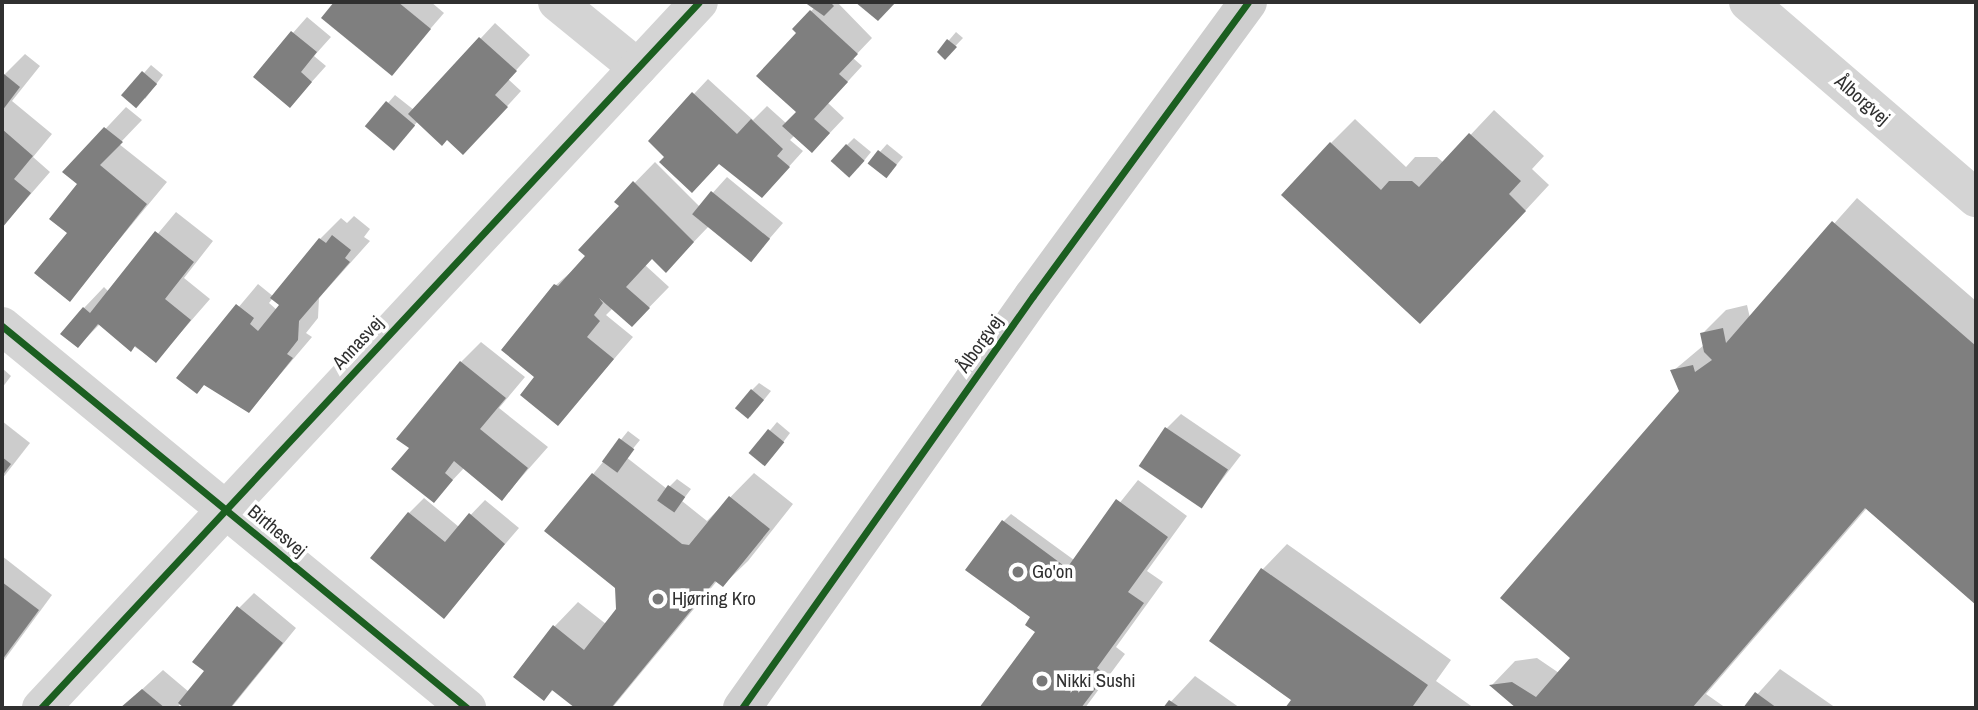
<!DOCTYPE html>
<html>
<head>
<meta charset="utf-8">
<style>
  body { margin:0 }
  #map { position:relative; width:1978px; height:710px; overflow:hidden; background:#fff; font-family:"Archivo Narrow",sans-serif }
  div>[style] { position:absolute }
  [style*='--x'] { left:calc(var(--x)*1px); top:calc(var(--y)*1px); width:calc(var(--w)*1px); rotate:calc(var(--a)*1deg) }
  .shadow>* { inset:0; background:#0003 }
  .building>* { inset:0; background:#7f7f7f; transform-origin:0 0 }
  .minor>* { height:38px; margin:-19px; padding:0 19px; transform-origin:19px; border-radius:19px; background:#d4d4d4 }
  .secondary>* { height:38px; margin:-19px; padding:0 19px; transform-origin:19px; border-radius:19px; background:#cecece }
  .cycleway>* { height:7px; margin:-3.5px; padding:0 3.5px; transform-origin:3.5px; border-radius:3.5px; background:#1b5e20 }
  .dots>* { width:19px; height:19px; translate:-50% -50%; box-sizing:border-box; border:4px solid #fff; border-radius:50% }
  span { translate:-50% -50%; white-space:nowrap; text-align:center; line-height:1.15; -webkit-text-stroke:7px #fff; paint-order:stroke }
  .street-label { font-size:19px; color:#303030 }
  .poi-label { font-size:19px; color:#303030 }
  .left { translate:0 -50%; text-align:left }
  .frame { position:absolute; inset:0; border:4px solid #303030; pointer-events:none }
</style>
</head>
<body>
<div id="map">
  <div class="shadow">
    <i style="clip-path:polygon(336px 2px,431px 2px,444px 13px,392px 73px,323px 17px)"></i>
    <i style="clip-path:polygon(809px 2px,837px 2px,872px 38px,853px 58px,862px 66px,828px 103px,844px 118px,827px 136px,795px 135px,790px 140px,803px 151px,776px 181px,719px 162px,667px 157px,650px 141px,708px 79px,753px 120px,767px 106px,787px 124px,798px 112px,798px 33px,794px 29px,815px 7px)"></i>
    <i style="clip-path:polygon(307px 17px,331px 37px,314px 56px,326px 66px,290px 106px,255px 76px)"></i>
    <i style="clip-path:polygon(495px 23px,530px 55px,508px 79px,521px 91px,478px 138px,447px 138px,418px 121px,401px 141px,367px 127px,395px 95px,414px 110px)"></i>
    <i style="clip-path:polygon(956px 32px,963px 38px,945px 57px,939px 52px)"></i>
    <i style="clip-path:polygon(25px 54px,40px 66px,12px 101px,52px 134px,33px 157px,50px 172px,2px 227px,2px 77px)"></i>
    <i style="clip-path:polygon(151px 65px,163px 75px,145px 99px,144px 73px)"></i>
    <i style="clip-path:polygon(126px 107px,142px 120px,119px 144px,167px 182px,70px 299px,79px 184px,65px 172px)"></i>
    <i style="clip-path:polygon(1494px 110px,1544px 156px,1532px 169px,1549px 185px,1445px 297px,1331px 143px,1355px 119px,1406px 167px,1415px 157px,1437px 157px,1444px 163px)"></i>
    <i style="clip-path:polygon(854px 138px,871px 152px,858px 168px,847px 145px)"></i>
    <i style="clip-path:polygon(887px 144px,903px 157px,893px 169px,870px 163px)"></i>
    <i style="clip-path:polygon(655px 162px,700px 207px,727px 177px,783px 223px,751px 260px,709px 226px,686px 250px,652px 257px,645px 265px,669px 287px,632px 325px,613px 308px,606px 315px,633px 337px,558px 424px,536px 377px,556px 285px,578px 266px,621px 206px,617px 201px)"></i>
    <i style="clip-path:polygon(1857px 198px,1976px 301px,1976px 603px,1867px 508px,1706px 694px,1726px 708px,1519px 708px,1492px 685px,1515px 661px,1537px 658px,1559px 673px,1573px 658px,1681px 391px,1673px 371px,1704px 345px,1702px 334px,1726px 310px,1747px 305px,1750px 318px)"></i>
    <i style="clip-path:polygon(176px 212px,213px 241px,184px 278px,210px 299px,156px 361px,100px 324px,78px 346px,84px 308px,104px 287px,109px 292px)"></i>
    <i style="clip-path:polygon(evenodd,354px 216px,370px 229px,364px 237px,370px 241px,319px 298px,318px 318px,306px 333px,312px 337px,249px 411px,205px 384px,179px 378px,258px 284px,274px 297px,320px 239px,341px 218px,347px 223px,354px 216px,273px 298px,282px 305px,277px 310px,269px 303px,273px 298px)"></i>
    <i style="clip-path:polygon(481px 342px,525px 377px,499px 408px,548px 447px,502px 499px,464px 468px,433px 501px,411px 448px,461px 362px)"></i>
    <i style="clip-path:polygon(2px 368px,11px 376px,2px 388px)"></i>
    <i style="clip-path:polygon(759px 383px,771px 391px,750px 417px,752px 390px)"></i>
    <i style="clip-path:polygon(1181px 414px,1241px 455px,1201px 507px,1166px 429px)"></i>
    <i style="clip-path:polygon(2px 421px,30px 443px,2px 479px)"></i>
    <i style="clip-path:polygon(777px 422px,790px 433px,772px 457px,751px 453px)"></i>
    <i style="clip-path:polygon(628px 431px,640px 440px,626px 457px,667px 489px,677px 479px,691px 489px,682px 501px,707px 521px,754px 473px,793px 504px,748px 561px,723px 585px,717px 581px,612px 708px,578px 708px,554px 689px,544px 699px,554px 627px,578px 602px,606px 624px,617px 610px,617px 587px,547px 531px)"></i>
    <i style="clip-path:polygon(1138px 480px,1187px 516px,1147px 571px,1163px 582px,1116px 647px,1125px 654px,1085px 708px,982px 708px,1037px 632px,1003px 522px,1011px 514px,1074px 560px)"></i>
    <i style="clip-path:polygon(424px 498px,459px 527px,485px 500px,519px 528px,443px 616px,409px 513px)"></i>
    <i style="clip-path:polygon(1287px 544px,1451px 660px,1436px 681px,1474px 708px,1287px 708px,1294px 699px,1211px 641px,1263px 569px)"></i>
    <i style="clip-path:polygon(2px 556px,52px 595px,2px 663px)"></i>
    <i style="clip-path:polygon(254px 593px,296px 628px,231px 708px,187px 708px,181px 703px,177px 708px,122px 708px,163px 670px,189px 692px,207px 670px,239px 608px)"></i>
    <i style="clip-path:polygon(1780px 669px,1836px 708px,1745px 708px)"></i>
    <i style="clip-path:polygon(1195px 676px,1240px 708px,1165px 708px)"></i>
  </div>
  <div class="building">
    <i style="clip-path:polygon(334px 2px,398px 2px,431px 29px,392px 76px,321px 18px)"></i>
    <i style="clip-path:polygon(804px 2px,830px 2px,834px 6px,824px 16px)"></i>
    <i style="clip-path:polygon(855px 2px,896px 2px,878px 21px)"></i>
    <i style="clip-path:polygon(810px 10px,858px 54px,839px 74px,848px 82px,814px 119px,830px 133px,812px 153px,782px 126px,796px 112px,756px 76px,796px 33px,792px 29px)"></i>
    <i style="clip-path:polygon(291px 31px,317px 52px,301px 72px,312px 82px,290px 108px,253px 77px)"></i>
    <i style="clip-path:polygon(479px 37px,517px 71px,495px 95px,508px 107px,463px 155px,447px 140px,442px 146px,408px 114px)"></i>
    <i style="clip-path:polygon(947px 39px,957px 47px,945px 60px,937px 52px)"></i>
    <i style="left:142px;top:71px;width:20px;height:32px;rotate:41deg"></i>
    <i style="clip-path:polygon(4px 74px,20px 87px,2px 111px,2px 76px)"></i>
    <i style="clip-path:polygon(692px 92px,737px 134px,751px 119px,783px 149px,777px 156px,790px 167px,762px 198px,719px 164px,692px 193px,659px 162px,664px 157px,648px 141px)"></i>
    <i style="left:386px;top:101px;width:38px;height:33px;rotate:40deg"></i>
    <i style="clip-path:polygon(104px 127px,123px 142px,100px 165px,147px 204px,70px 302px,34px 273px,67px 233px,49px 219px,77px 184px,62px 172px)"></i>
    <i style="clip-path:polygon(2px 129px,33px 156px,14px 179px,31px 193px,2px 228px)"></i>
    <i style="clip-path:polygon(1469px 133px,1521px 181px,1509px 194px,1526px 211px,1420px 324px,1281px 195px,1330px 142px,1381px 190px,1389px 181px,1412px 181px,1419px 187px)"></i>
    <i style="left:846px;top:144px;width:25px;height:23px;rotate:42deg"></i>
    <i style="left:878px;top:150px;width:24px;height:17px;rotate:38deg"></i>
    <i style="clip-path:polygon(633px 181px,694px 242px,666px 273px,652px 259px,626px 287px,650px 308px,632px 327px,599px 298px,603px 303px,594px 315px,600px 321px,587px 337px,614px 359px,558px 426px,520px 395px,534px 377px,501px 350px,554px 284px,558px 286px,585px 256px,578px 250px,619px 206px,614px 202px)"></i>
    <i style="left:711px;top:191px;width:76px;height:30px;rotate:39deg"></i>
    <i style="clip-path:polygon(1832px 221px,1976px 346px,1976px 605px,1865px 508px,1692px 708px,1516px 708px,1489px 685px,1512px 682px,1536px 697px,1570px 658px,1500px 598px,1679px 391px,1670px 370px,1693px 365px,1695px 372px,1712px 360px,1704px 352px,1700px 333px,1723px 328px,1726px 343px)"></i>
    <i style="clip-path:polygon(155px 231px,194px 262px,165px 299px,191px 320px,156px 363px,135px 346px,131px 352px,98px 324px,78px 348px,60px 334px,83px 307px,90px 313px)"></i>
    <i style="clip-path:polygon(332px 235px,351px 250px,345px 258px,350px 262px,299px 321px,298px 340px,287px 354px,293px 358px,249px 413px,204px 385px,197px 394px,176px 378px,236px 304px,254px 318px,250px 324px,258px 331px,279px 305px,270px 298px,319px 238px,326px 243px)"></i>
    <i style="clip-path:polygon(460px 361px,506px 398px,480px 429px,528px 468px,502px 501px,454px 461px,445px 473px,453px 480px,434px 503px,391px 469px,409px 448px,396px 439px)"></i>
    <i style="left:751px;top:389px;width:17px;height:25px;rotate:40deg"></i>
    <i style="left:1165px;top:427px;width:76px;height:47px;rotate:34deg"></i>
    <i style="left:768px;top:429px;width:21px;height:31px;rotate:39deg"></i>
    <i style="left:619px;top:438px;width:19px;height:29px;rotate:36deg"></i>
    <i style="clip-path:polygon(2px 457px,11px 464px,2px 476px)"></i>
    <i style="clip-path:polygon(592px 473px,682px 544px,689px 545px,729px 496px,770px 529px,723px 587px,715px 581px,611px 708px,575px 708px,552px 690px,544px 701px,513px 677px,553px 625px,584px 650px,616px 609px,615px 588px,544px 531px)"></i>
    <i style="left:668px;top:485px;width:21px;height:19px;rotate:35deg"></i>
    <i style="clip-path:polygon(1116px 499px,1168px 537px,1128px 592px,1144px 603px,1097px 668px,1106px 675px,1081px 708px,979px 708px,1035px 632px,1025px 625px,1030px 617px,965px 570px,1002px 520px,1067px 568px)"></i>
    <i style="clip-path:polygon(408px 512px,445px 542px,469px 513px,505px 544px,444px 619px,370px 558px)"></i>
    <i style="clip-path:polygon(1261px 568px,1428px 685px,1413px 706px,1416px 708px,1285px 708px,1291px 700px,1209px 641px)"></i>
    <i style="clip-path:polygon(2px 582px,39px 610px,2px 660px)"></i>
    <i style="clip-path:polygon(237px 606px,283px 643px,230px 708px,184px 708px,178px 703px,204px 671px,192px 662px)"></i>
    <i style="clip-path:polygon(142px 689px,165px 708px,120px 708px)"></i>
    <i style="clip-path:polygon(1755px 692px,1777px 708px,1743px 708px)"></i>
    <i style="clip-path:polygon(1169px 700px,1181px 708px,1163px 708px)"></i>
  </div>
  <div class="minor">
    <i style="--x:557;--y:2;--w:104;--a:39.2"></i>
    <i style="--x:1748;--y:2;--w:301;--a:40.7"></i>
    <i style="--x:2;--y:326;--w:602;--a:39.4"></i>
    <i style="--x:41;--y:708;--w:965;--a:-47.02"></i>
  </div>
  <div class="secondary">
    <i style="--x:742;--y:708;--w:504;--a:-54.77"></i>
    <i style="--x:1033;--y:296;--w:364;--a:-53.8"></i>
  </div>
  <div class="cycleway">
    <i style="--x:2;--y:326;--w:602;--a:39.4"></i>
    <i style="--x:41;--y:708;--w:965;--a:-47.02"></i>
    <i style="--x:742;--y:708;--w:504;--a:-54.77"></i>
    <i style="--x:1033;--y:296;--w:364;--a:-53.8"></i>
  </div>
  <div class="dots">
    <i style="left:1018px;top:572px;background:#787878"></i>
    <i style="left:658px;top:599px;background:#787878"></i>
    <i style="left:1042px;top:681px;background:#787878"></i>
  </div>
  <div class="street-label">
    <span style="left:1862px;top:100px;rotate:41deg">Ålborgvej</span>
    <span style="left:358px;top:343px;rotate:-47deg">Annasvej</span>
    <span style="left:980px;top:344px;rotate:-55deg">Ålborgvej</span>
    <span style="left:277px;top:531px;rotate:40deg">Birthesvej</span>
  </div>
  <div class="poi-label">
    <span class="left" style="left:1032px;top:572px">Go'on</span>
    <span class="left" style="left:672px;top:599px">Hjørring Kro</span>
    <span class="left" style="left:1056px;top:681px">Nikki Sushi</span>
  </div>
  <div class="frame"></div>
</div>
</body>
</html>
